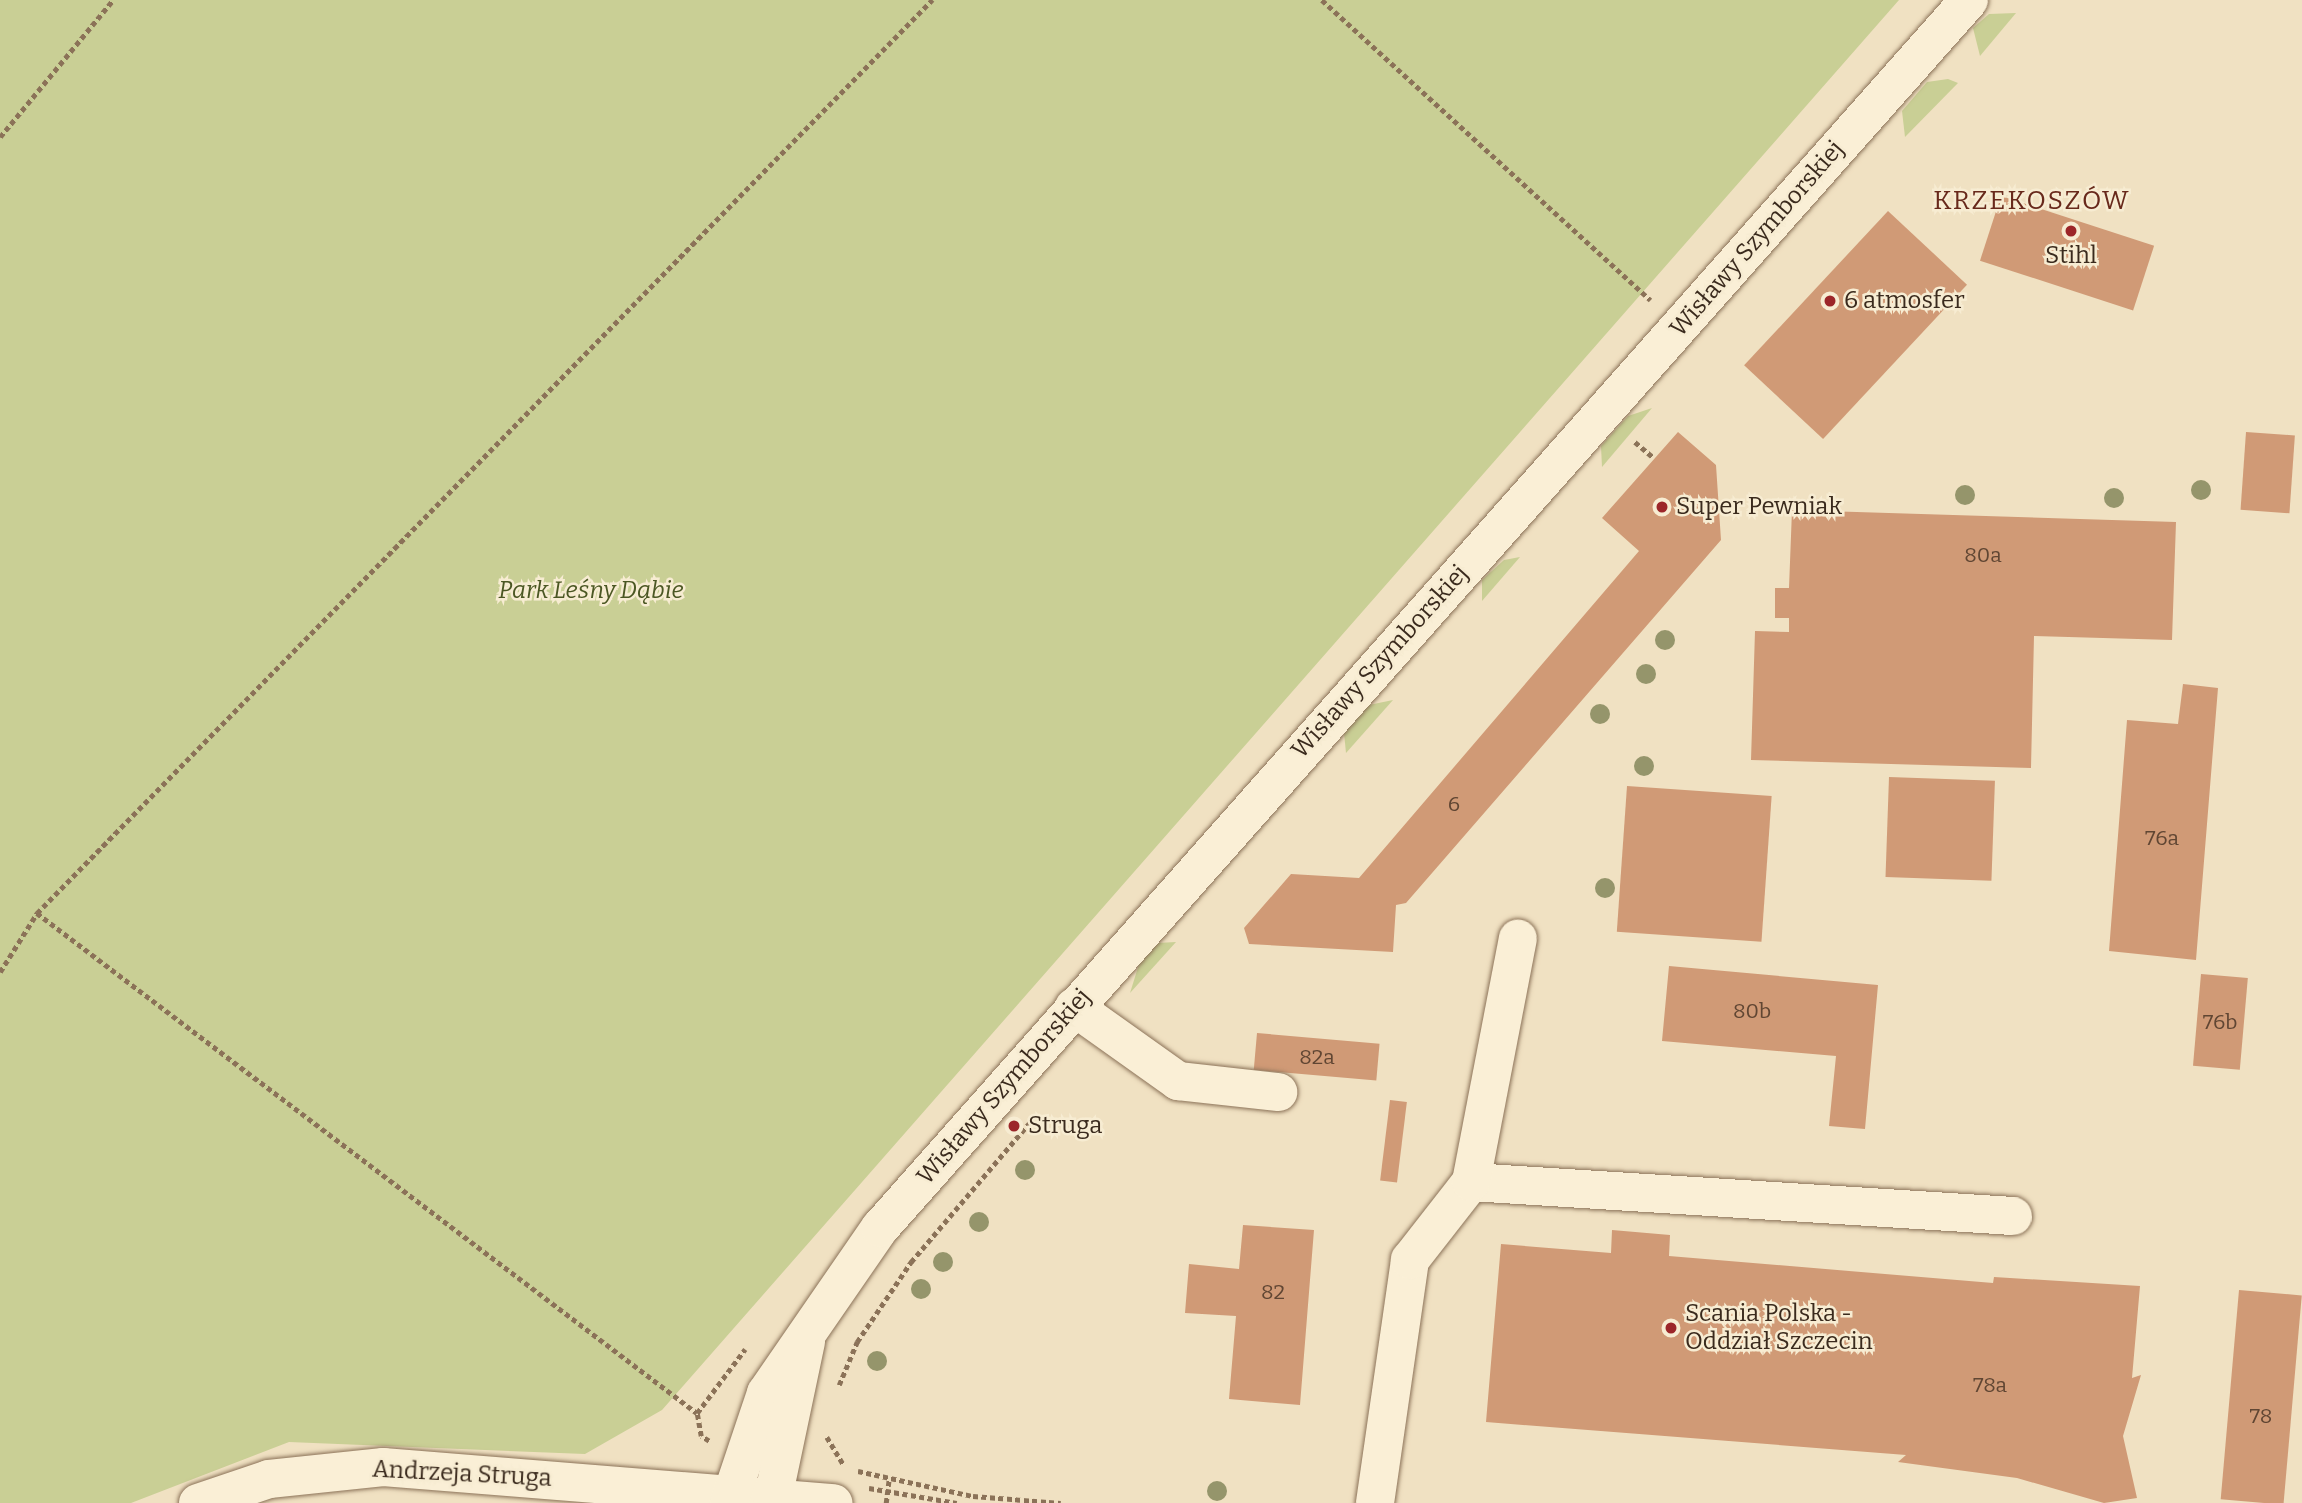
<!DOCTYPE html>
<html>
<head>
<meta charset="utf-8">
<style>
  body { margin:0 }
  #map { position:relative; width:2302px; height:1503px; overflow:hidden; background:#f0e1c2; font-family:Bitter,serif }
  div>[style] { position:absolute }
  [style*='--x'] { left:calc(var(--x)*1px); top:calc(var(--y)*1px); width:calc(var(--w)*1px); rotate:calc(var(--a)*1deg) }
  .green>* { inset:0; background:#c9cf95 }
  .building>* { inset:0; background:#d09a76; transform-origin:0 0 }
  .path>* { height:4.5px; margin-top:-2.25px; transform-origin:0; background:repeating-linear-gradient(90deg,#8b7258 0 5px,transparent 0 8.5px) }
  .roads { filter:drop-shadow(0 0 2px #8b7258) drop-shadow(0 0 2px #8b7258) }
  .minor>* { height:38px; margin:-19px; padding:0 19px; transform-origin:19px; border-radius:19px; background:#faefd6 }
  .trees>* { width:20px; height:20px; margin:-10px; border-radius:50%; background:#95956b }
  .dots>* { width:19px; height:19px; translate:-50% -50%; box-sizing:border-box; border:4px solid #f7ecd2; border-radius:50% }
  span { translate:-50% -50%; white-space:nowrap; text-align:center; line-height:1.15; -webkit-text-stroke:5px #f7ecd2; paint-order:stroke }
  .number-label { font-size:21px; color:#604633 }
  .number-label span { -webkit-text-stroke-width:0 }
  .street-label { font-size:24px; color:#3a2a1d }
  .poi-label { font-size:24px; color:#3a2a1d }
  .left { translate:0 -50%; text-align:left }
  .park-label { font-size:24px; color:#4b5723; font-style:italic }
  .neighbourhood-label { font-size:26px; color:#68291b; letter-spacing:2px }
</style>
</head>
<body>
<div id="map">
  <div class="green">
    <i style="clip-path:polygon(0 0,1899px 0,662px 1410px,585px 1454px,289px 1442px,131px 1503px,0 1503px)"></i>
    <i style="clip-path:polygon(2016px 13px,1980px 56px,1973px 28px,1989px 14px)"></i>
    <i style="clip-path:polygon(1948px 79px,1958px 83px,1905px 137px,1902px 111px,1927px 82px)"></i>
    <i style="clip-path:polygon(1652px 408px,1602px 467px,1601px 446px,1628px 416px)"></i>
    <i style="clip-path:polygon(1520px 557px,1482px 601px,1482px 580px,1504px 560px)"></i>
    <i style="clip-path:polygon(1393px 700px,1346px 753px,1344px 733px,1369px 705px)"></i>
    <i style="clip-path:polygon(1176px 942px,1130px 993px,1140px 961px,1157px 943px)"></i>
  </div>
  <div class="building">
    <i style="left:2001px;top:196px;width:161px;height:68px;rotate:18deg"></i>
    <i style="left:1888px;top:211px;width:108px;height:211px;rotate:43deg"></i>
    <i style="clip-path:polygon(1678px 432px,1716px 465px,1721px 540px,1406px 903px,1396px 905px,1393px 952px,1249px 944px,1244px 928px,1291px 874px,1359px 878px,1639px 551px,1602px 518px)"></i>
    <i style="left:2246px;top:432px;width:49px;height:78px;rotate:4deg"></i>
    <i style="clip-path:polygon(1792px 510px,2176px 522px,2172px 640px,2034px 636px,2031px 768px,1751px 760px,1755px 631px,1789px 632px,1789px 618px,1775px 618px,1775px 588px,1789px 588px)"></i>
    <i style="clip-path:polygon(2183px 684px,2218px 688px,2196px 960px,2109px 951px,2127px 720px,2178px 724px)"></i>
    <i style="left:1889px;top:777px;width:106px;height:100px;rotate:2deg"></i>
    <i style="left:1627px;top:786px;width:145px;height:146px;rotate:4deg"></i>
    <i style="clip-path:polygon(1669px 966px,1878px 985px,1865px 1129px,1829px 1126px,1836px 1056px,1662px 1041px)"></i>
    <i style="left:2201px;top:974px;width:47px;height:92px;rotate:5deg"></i>
    <i style="left:1257px;top:1033px;width:123px;height:37px;rotate:5deg"></i>
    <i style="left:1390px;top:1100px;width:17px;height:81px;rotate:7deg"></i>
    <i style="clip-path:polygon(1243px 1225px,1314px 1230px,1300px 1405px,1229px 1399px,1236px 1316px,1185px 1313px,1189px 1264px,1239px 1269px)"></i>
    <i style="clip-path:polygon(1612px 1230px,1670px 1235px,1669px 1256px,1993px 1283px,1994px 1277px,2140px 1286px,2132px 1378px,2141px 1375px,2123px 1436px,2137px 1498px,2104px 1503px,2017px 1478px,1898px 1462px,1906px 1455px,1486px 1422px,1501px 1244px,1611px 1253px)"></i>
    <i style="left:2239px;top:1290px;width:63px;height:210px;rotate:5deg"></i>
  </div>
  <div class="path">
    <i style="--x:1322;--y:0;--w:445;--a:42.4"></i>
    <i style="--x:0;--y:137;--w:178;--a:-50.5"></i>
    <i style="--x:1635;--y:442;--w:25;--a:40"></i>
    <i style="--x:37;--y:913;--w:828;--a:37.15"></i>
    <i style="--x:0;--y:972;--w:70;--a:-57.9"></i>
    <i style="--x:37;--y:913;--w:1279;--a:-45.57"></i>
    <i style="--x:839;--y:1385;--w:47;--a:-67.3"></i>
    <i style="--x:857;--y:1342;--w:97;--a:-56"></i>
    <i style="--x:911;--y:1262;--w:184;--a:-49.6"></i>
    <i style="--x:827;--y:1437;--w:33;--a:59"></i>
    <i style="--x:709;--y:1441;--w:9;--a:-148"></i>
    <i style="--x:701;--y:1436;--w:23;--a:-100"></i>
    <i style="--x:697;--y:1413;--w:80;--a:-53.1"></i>
    <i style="--x:858;--y:1471;--w:118;--a:12.3"></i>
    <i style="--x:973;--y:1496;--w:88;--a:4.5"></i>
    <i style="--x:869;--y:1488;--w:89;--a:9.7"></i>
    <i style="--x:886;--y:1503;--w:24;--a:-83"></i>
  </div>
  <div class="roads">
    <div class="minor">
      <i style="--x:1074;--y:1007;--w:128;--a:35.4"></i>
      <i style="--x:1178;--y:1081;--w:101;--a:6.3"></i>
      <i style="--x:1471;--y:1182;--w:543;--a:3.59"></i>
      <i style="--x:198;--y:1503;--w:75;--a:-18.7"></i>
      <i style="--x:269;--y:1479;--w:115;--a:-6"></i>
      <i style="--x:383;--y:1467;--w:452;--a:4.6"></i>
      <i style="--x:729;--y:1503;--w:116;--a:-71.4"></i>
      <i style="--x:766;--y:1393;--w:201;--a:-55.4"></i>
      <i style="--x:880;--y:1228;--w:1641;--a:-48.43"></i>
      <i style="--x:772;--y:1503;--w:165;--a:-78.1"></i>
      <i style="--x:1375;--y:1503;--w:246;--a:-81.8"></i>
      <i style="--x:1410;--y:1260;--w:99;--a:-52"></i>
      <i style="--x:1471;--y:1182;--w:248;--a:-79.1"></i>
    </div>
  </div>
  <div class="trees">
    <i style="left:2201px;top:490px"></i>
    <i style="left:1965px;top:495px"></i>
    <i style="left:2114px;top:498px"></i>
    <i style="left:1665px;top:640px"></i>
    <i style="left:1646px;top:674px"></i>
    <i style="left:1600px;top:714px"></i>
    <i style="left:1644px;top:766px"></i>
    <i style="left:1605px;top:888px"></i>
    <i style="left:1025px;top:1170px"></i>
    <i style="left:979px;top:1222px"></i>
    <i style="left:943px;top:1262px"></i>
    <i style="left:921px;top:1289px"></i>
    <i style="left:877px;top:1361px"></i>
    <i style="left:1217px;top:1491px"></i>
  </div>
  <div class="dots">
    <i style="left:2071px;top:231px;background:#9c2629"></i>
    <i style="left:1830px;top:301px;background:#9c2629"></i>
    <i style="left:1662px;top:507px;background:#9c2629"></i>
    <i style="left:1014px;top:1126px;background:#9c2629"></i>
    <i style="left:1671px;top:1328px;background:#9c2629"></i>
  </div>
  <div class="number-label">
    <span style="left:1983px;top:555px">80a</span>
    <span style="left:1454px;top:804px">6</span>
    <span style="left:2162px;top:838px">76a</span>
    <span style="left:1752px;top:1011px">80b</span>
    <span style="left:2220px;top:1022px">76b</span>
    <span style="left:1317px;top:1057px">82a</span>
    <span style="left:1273px;top:1292px">82</span>
    <span style="left:1990px;top:1385px">78a</span>
    <span style="left:2261px;top:1416px">78</span>
  </div>
  <div class="street-label">
    <span style="left:1757px;top:239px;rotate:-49deg">Wisławy Szymborskiej</span>
    <span style="left:1380px;top:662px;rotate:-48deg">Wisławy Szymborskiej</span>
    <span style="left:1004px;top:1087px;rotate:-49deg">Wisławy Szymborskiej</span>
    <span style="left:462px;top:1474px;rotate:3deg">Andrzeja Struga</span>
  </div>
  <div class="poi-label">
    <span style="left:2071px;top:256px">Stihl</span>
    <span class="left" style="left:1844px;top:301px">6 atmosfer</span>
    <span class="left" style="left:1676px;top:507px">Super Pewniak</span>
    <span class="left" style="left:1028px;top:1126px">Struga</span>
    <span class="left" style="left:1685px;top:1328px">Scania Polska -<br>Oddział Szczecin</span>
  </div>
  <div class="park-label">
    <span style="left:591px;top:591px">Park Leśny Dąbie</span>
  </div>
  <div class="neighbourhood-label">
    <span style="left:2032px;top:201px">KRZEKOSZÓW</span>
  </div>
</div>
</body>
</html>
